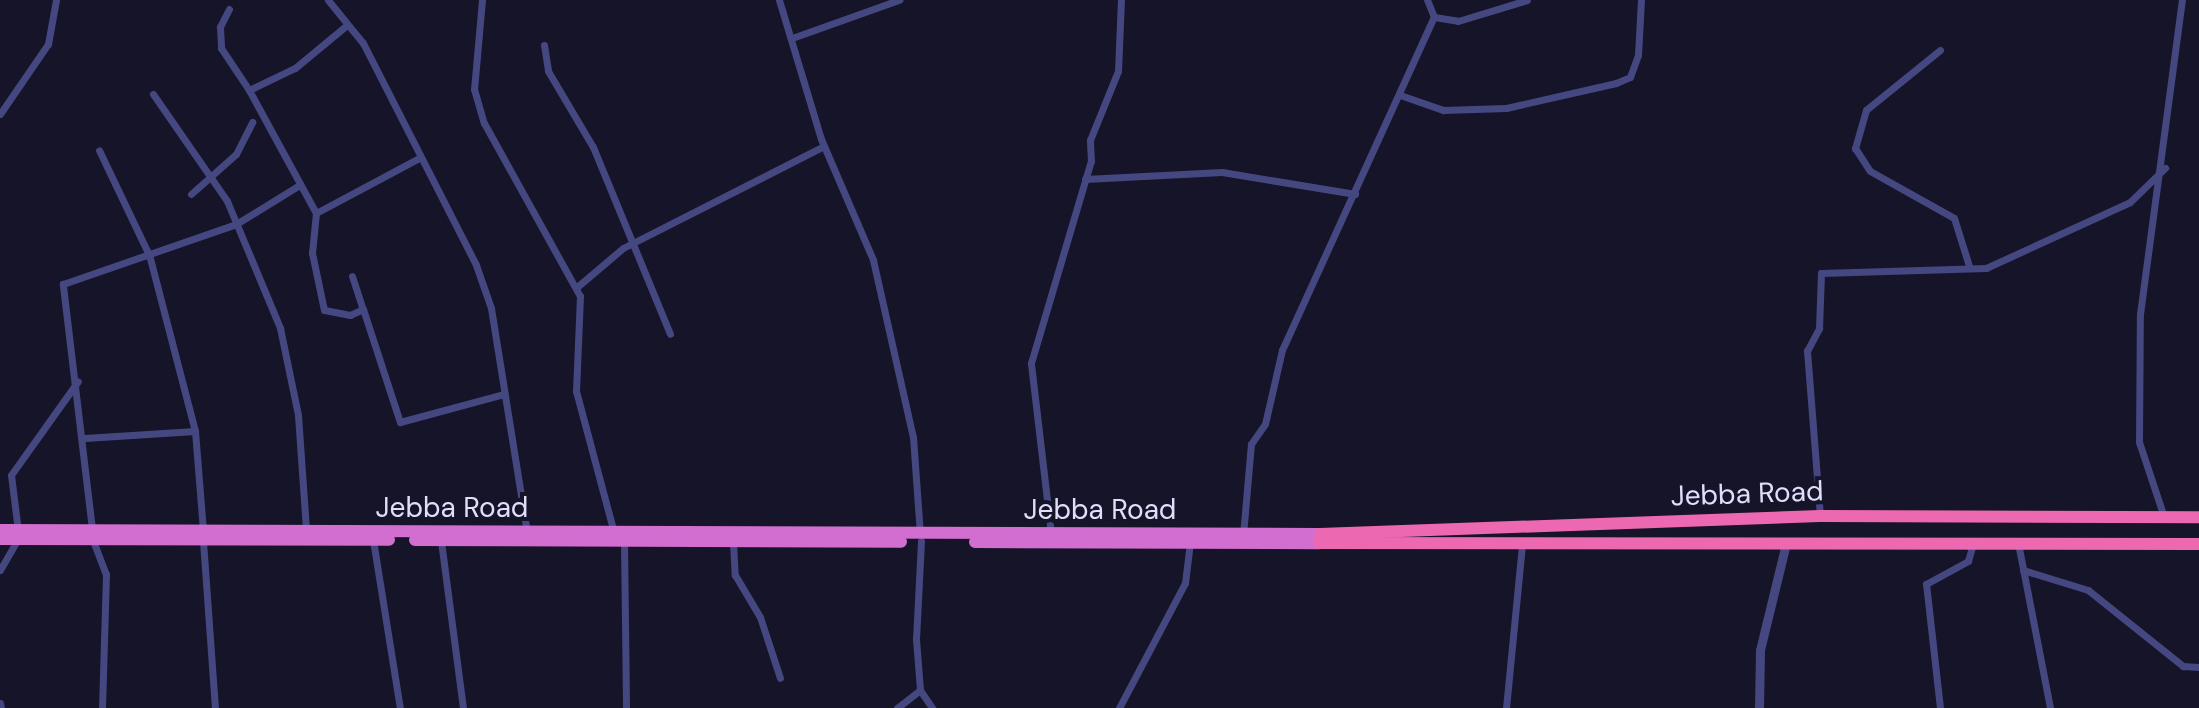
<!DOCTYPE html>
<html>
<head>
<meta charset="utf-8">
<style>
  body { margin:0 }
  #map { position:relative; width:2199px; height:708px; overflow:hidden; background:#161428; font-family:"DM Sans",sans-serif }
  div>[style] { position:absolute }
  [style*='--x'] { left:calc(var(--x)*1px); top:calc(var(--y)*1px); width:calc(var(--w)*1px); rotate:calc(var(--a)*1deg) }
  .minor>* { height:7px; margin:-3.5px; padding:0 3.5px; transform-origin:3.5px; border-radius:3.5px; background:#454781 }
  .tertiary>* { height:9px; margin:-4.5px; padding:0 4.5px; transform-origin:4.5px; border-radius:4.5px; background:#454781 }
  .trunk>* { height:12px; margin:-6px; padding:0 6px; transform-origin:6px; border-radius:6px; background:#d16ed0 }
  .motorway>* { height:12px; margin:-6px; padding:0 6px; transform-origin:6px; border-radius:6px; background:#ec69b2 }
  span { translate:-50% -50%; white-space:nowrap; text-align:center; line-height:1.15; -webkit-text-stroke:8px #161428; paint-order:stroke }
  .street-label { font-size:28px; color:#e0dffb }
</style>
</head>
<body>
<div id="map">
  <div class="minor">
    <i style="--x:328;--y:0;--w:55;--a:50.9"></i>
    <i style="--x:363;--y:43;--w:249;--a:63"></i>
    <i style="--x:476;--y:265;--w:46;--a:70.8"></i>
    <i style="--x:491;--y:308;--w:227;--a:80.9"></i>
    <i style="--x:482;--y:0;--w:89;--a:95.1"></i>
    <i style="--x:474;--y:89;--w:35;--a:74"></i>
    <i style="--x:484;--y:123;--w:198;--a:61"></i>
    <i style="--x:580;--y:296;--w:95;--a:92.4"></i>
    <i style="--x:576;--y:391;--w:147;--a:75"></i>
    <i style="--x:779;--y:0;--w:145;--a:73.2"></i>
    <i style="--x:821;--y:139;--w:132;--a:66.7"></i>
    <i style="--x:873;--y:260;--w:181;--a:77.3"></i>
    <i style="--x:913;--y:437;--w:97;--a:85.9"></i>
    <i style="--x:229;--y:9;--w:20;--a:117"></i>
    <i style="--x:220;--y:27;--w:21;--a:87"></i>
    <i style="--x:221;--y:48;--w:50;--a:56.3"></i>
    <i style="--x:1434;--y:17;--w:24;--a:9"></i>
    <i style="--x:1458;--y:21;--w:72;--a:-16.9"></i>
    <i style="--x:792;--y:38;--w:114;--a:-19.6"></i>
    <i style="--x:544;--y:45;--w:26;--a:81"></i>
    <i style="--x:548;--y:71;--w:88;--a:59.4"></i>
    <i style="--x:593;--y:147;--w:202;--a:67.6"></i>
    <i style="--x:1940;--y:50;--w:95;--a:141"></i>
    <i style="--x:1866;--y:110;--w:40;--a:106"></i>
    <i style="--x:1855;--y:148;--w:27;--a:57"></i>
    <i style="--x:1870;--y:171;--w:96;--a:29.2"></i>
    <i style="--x:1954;--y:218;--w:50;--a:72.6"></i>
    <i style="--x:153;--y:94;--w:130;--a:55.3"></i>
    <i style="--x:227;--y:201;--w:138;--a:67.3"></i>
    <i style="--x:280;--y:328;--w:89;--a:78.3"></i>
    <i style="--x:298;--y:415;--w:115;--a:86"></i>
    <i style="--x:1400;--y:95;--w:46;--a:19.2"></i>
    <i style="--x:1443;--y:110;--w:63;--a:-1.8"></i>
    <i style="--x:1506;--y:108;--w:113;--a:-12.8"></i>
    <i style="--x:1616;--y:83;--w:15;--a:-23"></i>
    <i style="--x:1630;--y:77;--w:23;--a:-70"></i>
    <i style="--x:1638;--y:55;--w:55;--a:-86.9"></i>
    <i style="--x:0;--y:114;--w:85;--a:-55.6"></i>
    <i style="--x:48;--y:44;--w:45;--a:-79.7"></i>
    <i style="--x:1085;--y:179;--w:137;--a:-2.9"></i>
    <i style="--x:1222;--y:172;--w:135;--a:9.4"></i>
    <i style="--x:191;--y:194;--w:60;--a:-41.6"></i>
    <i style="--x:236;--y:154;--w:36;--a:-63"></i>
    <i style="--x:316;--y:213;--w:140;--a:-118.6"></i>
    <i style="--x:249;--y:90;--w:51;--a:-25.6"></i>
    <i style="--x:295;--y:68;--w:67;--a:-39.6"></i>
    <i style="--x:352;--y:276;--w:35;--a:72"></i>
    <i style="--x:363;--y:309;--w:14;--a:155"></i>
    <i style="--x:350;--y:315;--w:26;--a:-169"></i>
    <i style="--x:324;--y:310;--w:58;--a:-101.9"></i>
    <i style="--x:312;--y:253;--w:40;--a:-84.3"></i>
    <i style="--x:316;--y:213;--w:115;--a:-28.1"></i>
    <i style="--x:577;--y:287;--w:60;--a:-40.3"></i>
    <i style="--x:623;--y:248;--w:225;--a:-26.9"></i>
    <i style="--x:363;--y:309;--w:119;--a:71.9"></i>
    <i style="--x:400;--y:422;--w:108;--a:-15.1"></i>
    <i style="--x:195;--y:431;--w:100;--a:85.4"></i>
    <i style="--x:85;--y:438;--w:110;--a:-3.6"></i>
    <i style="--x:195;--y:431;--w:182;--a:-104.6"></i>
    <i style="--x:149;--y:255;--w:116;--a:-115.5"></i>
    <i style="--x:1820;--y:516;--w:166;--a:-94.5"></i>
    <i style="--x:1807;--y:351;--w:26;--a:-62"></i>
    <i style="--x:1819;--y:328;--w:55;--a:-87.9"></i>
    <i style="--x:1821;--y:273;--w:165;--a:-1.7"></i>
    <i style="--x:1986;--y:268;--w:158;--a:-24.6"></i>
    <i style="--x:2130;--y:202;--w:49;--a:-44.2"></i>
    <i style="--x:2164;--y:517;--w:79;--a:-108.4"></i>
    <i style="--x:2139;--y:442;--w:128;--a:-89.6"></i>
    <i style="--x:2140;--y:314;--w:317;--a:-82.4"></i>
    <i style="--x:92;--y:529;--w:247;--a:-96.8"></i>
    <i style="--x:63;--y:284;--w:183;--a:-19.1"></i>
    <i style="--x:236;--y:224;--w:73;--a:-31.5"></i>
    <i style="--x:18;--y:531;--w:56;--a:-97.1"></i>
    <i style="--x:11;--y:475;--w:115;--a:-54.5"></i>
    <i style="--x:1051;--y:534;--w:172;--a:-96.7"></i>
    <i style="--x:1031;--y:363;--w:211;--a:-73.5"></i>
    <i style="--x:1091;--y:161;--w:21;--a:-93"></i>
    <i style="--x:1090;--y:140;--w:74;--a:-67.9"></i>
    <i style="--x:1118;--y:71;--w:71;--a:-87.6"></i>
    <i style="--x:1243;--y:535;--w:91;--a:-85"></i>
    <i style="--x:1251;--y:444;--w:24;--a:-55"></i>
    <i style="--x:1265;--y:424;--w:76;--a:-77.1"></i>
    <i style="--x:1282;--y:350;--w:366;--a:-65.5"></i>
    <i style="--x:1434;--y:17;--w:18;--a:-112"></i>
    <i style="--x:92;--y:538;--w:39;--a:69"></i>
    <i style="--x:106;--y:574;--w:134;--a:91.7"></i>
    <i style="--x:373;--y:540;--w:170;--a:80.9"></i>
    <i style="--x:203;--y:541;--w:167;--a:85.9"></i>
    <i style="--x:441;--y:541;--w:168;--a:82.5"></i>
    <i style="--x:624;--y:541;--w:167;--a:89.3"></i>
    <i style="--x:921;--y:541;--w:98;--a:92.9"></i>
    <i style="--x:916;--y:639;--w:51;--a:85.5"></i>
    <i style="--x:920;--y:690;--w:22;--a:56"></i>
    <i style="--x:733;--y:542;--w:33;--a:87"></i>
    <i style="--x:735;--y:575;--w:49;--a:59.2"></i>
    <i style="--x:760;--y:617;--w:64;--a:71.8"></i>
    <i style="--x:2018;--y:543;--w:168;--a:79"></i>
    <i style="--x:0;--y:570;--w:36;--a:-60"></i>
    <i style="--x:2023;--y:570;--w:68;--a:17.1"></i>
    <i style="--x:2088;--y:590;--w:122;--a:38.7"></i>
    <i style="--x:2183;--y:666;--w:16;--a:4"></i>
    <i style="--x:0;--y:703;--w:5;--a:79"></i>
    <i style="--x:897;--y:708;--w:29;--a:-38"></i>
    <i style="--x:1119;--y:708;--w:141;--a:-62.2"></i>
    <i style="--x:1185;--y:583;--w:41;--a:-83"></i>
    <i style="--x:1506;--y:708;--w:165;--a:-84.4"></i>
    <i style="--x:1940;--y:708;--w:125;--a:-96.4"></i>
    <i style="--x:1926;--y:584;--w:48;--a:-28.7"></i>
    <i style="--x:1968;--y:561;--w:19;--a:-74"></i>
  </div>
  <div class="tertiary">
    <i style="--x:1759;--y:708;--w:58;--a:-89"></i>
    <i style="--x:1760;--y:650;--w:110;--a:-76.3"></i>
  </div>
  <div class="trunk">
    <i style="--x:0;--y:530;--w:1320;--a:0.17"></i>
    <i style="--x:0;--y:539;--w:389;--a:0.1"></i>
    <i style="--x:415;--y:540;--w:486;--a:0.2"></i>
    <i style="--x:975;--y:542;--w:344;--a:0.2"></i>
  </div>
  <div class="motorway">
    <i style="--x:1320;--y:534;--w:500;--a:-2.06"></i>
    <i style="--x:1820;--y:516;--w:379;--a:0.2"></i>
    <i style="--x:1319;--y:543;--w:880;--a:0.07"></i>
  </div>
  <div class="street-label">
    <span style="left:1747px;top:494px;rotate:-2deg">Jebba Road</span>
    <span style="left:452px;top:508px">Jebba Road</span>
    <span style="left:1100px;top:510px">Jebba Road</span>
  </div>
</div>
</body>
</html>
